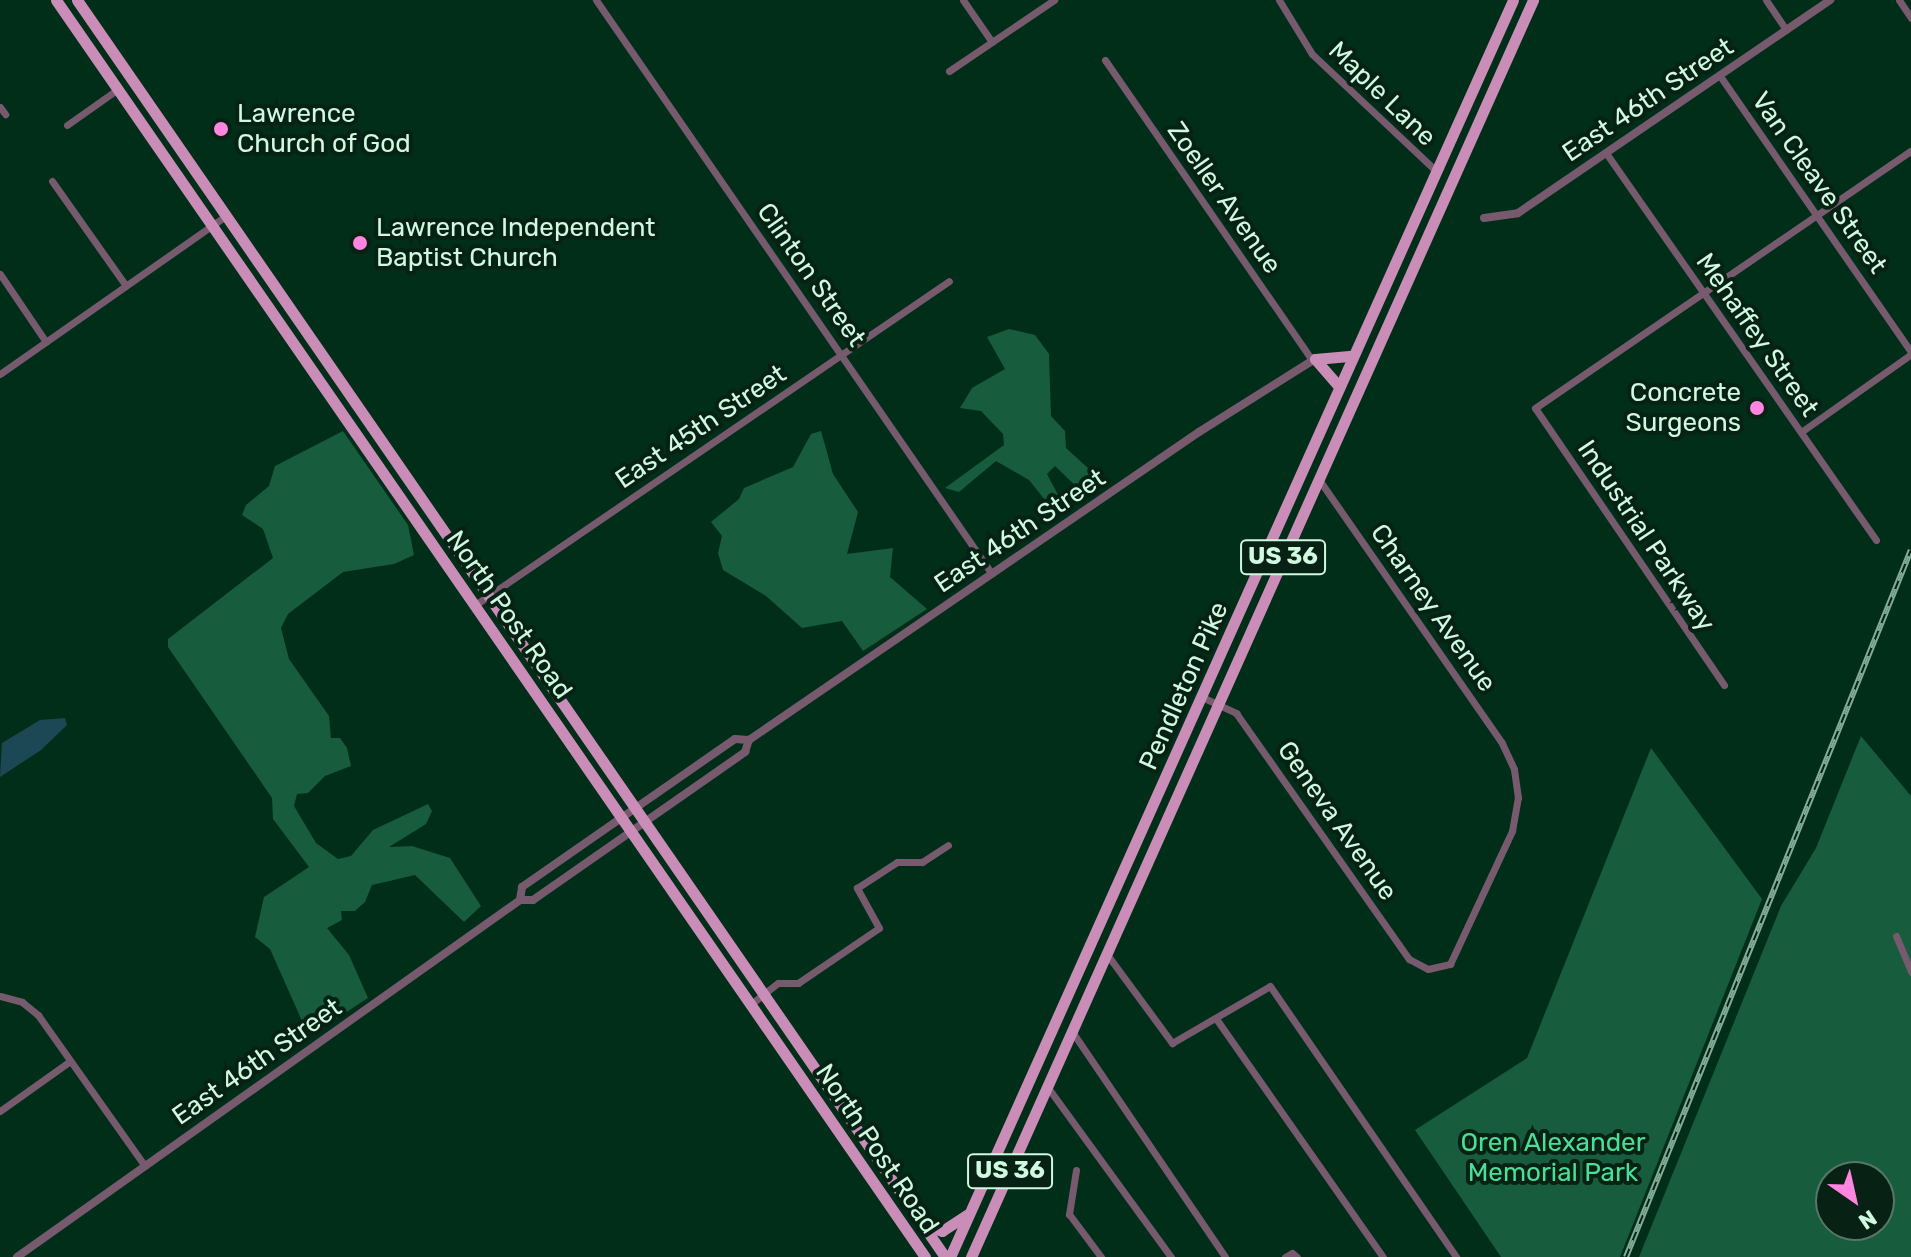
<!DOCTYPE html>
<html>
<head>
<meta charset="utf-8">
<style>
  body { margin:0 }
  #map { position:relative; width:1911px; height:1257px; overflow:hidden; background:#002e19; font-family:Rubik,sans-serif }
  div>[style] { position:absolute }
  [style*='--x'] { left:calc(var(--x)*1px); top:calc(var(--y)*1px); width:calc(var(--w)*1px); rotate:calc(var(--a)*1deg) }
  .green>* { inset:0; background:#175c3c }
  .water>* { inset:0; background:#1b4854 }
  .minor>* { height:7px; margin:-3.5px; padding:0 3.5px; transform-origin:3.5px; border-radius:3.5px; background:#775a6e }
  .tertiary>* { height:8px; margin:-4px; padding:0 4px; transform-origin:4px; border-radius:4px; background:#775a6e }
  .primary>* { height:11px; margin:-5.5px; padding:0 5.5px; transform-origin:5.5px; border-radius:5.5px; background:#c98db7 }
  .rail>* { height:6px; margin-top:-3px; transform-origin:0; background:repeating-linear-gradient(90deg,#072214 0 9px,#82ac95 0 18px); box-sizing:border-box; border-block:2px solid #82ac95 }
  .dots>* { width:22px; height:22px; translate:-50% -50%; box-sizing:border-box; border:4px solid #072214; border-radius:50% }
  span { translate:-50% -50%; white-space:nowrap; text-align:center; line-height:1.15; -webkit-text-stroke:8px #072214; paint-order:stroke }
  .shield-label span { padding:2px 6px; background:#072214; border:2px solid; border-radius:6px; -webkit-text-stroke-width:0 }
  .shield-label { font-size:24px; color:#d0f9e0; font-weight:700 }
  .street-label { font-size:26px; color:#d0f9e0 }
  .poi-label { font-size:26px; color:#d0f9e0 }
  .left { translate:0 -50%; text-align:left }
  .right { translate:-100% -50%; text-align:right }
  .park-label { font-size:26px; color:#4ade97 }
  .north { position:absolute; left:1815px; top:1161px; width:80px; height:80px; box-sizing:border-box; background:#072214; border:2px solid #577866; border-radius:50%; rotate:146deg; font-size:22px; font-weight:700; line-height:32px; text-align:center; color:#d0f9e0 }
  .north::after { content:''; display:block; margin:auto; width:28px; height:36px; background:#ff85df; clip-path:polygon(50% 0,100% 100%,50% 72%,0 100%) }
</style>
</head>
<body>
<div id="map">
  <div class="green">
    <i style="clip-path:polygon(1009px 329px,1035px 335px,1049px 354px,1051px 416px,1065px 431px,1066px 448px,1100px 479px,1098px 489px,1082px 492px,1055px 466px,1047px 474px,1065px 508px,1057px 515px,1029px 480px,996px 461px,959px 492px,945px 488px,1004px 445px,1003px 434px,981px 411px,960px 408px,972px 388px,1005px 369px,987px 337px)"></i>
    <i style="clip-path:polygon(343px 431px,408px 525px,414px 555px,394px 564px,343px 572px,288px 614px,281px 628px,289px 659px,329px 716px,331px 738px,340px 738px,347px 748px,351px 766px,325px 776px,308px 793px,297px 794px,294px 806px,316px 843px,338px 859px,351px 856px,373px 830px,428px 804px,432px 811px,426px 824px,389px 847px,412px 846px,450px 858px,481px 906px,464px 922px,415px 875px,372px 885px,365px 902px,355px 911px,341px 911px,342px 920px,327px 928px,349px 955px,368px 998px,325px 1026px,302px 1021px,270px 949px,255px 937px,264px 897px,309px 867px,273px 819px,272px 798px,168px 647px,168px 639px,273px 558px,263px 529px,242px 515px,246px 505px,269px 486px,275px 466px)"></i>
    <i style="clip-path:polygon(821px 431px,833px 474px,858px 512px,847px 554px,893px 548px,890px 577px,927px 609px,863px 651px,842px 621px,802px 628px,766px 596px,723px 570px,718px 553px,722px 536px,711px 522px,739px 499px,744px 488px,793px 467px,811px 434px)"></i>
    <i style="clip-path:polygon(evenodd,1861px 736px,1911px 796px,1911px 1257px,1639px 1257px,1781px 906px,1816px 848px,1861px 736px,1831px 1177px,1879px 1177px,1879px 1225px,1831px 1225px,1831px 1177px)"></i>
    <i style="clip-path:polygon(1651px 748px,1762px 899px,1620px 1257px,1501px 1257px,1415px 1130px,1527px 1058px)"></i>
  </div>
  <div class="water">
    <i style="clip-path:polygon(65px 718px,67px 725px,41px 750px,0 777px,2px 743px,40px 720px)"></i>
  </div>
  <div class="minor">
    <i style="--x:596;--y:0;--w:697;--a:55.4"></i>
    <i style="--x:963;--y:0;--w:51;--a:55.4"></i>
    <i style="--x:1279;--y:0;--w:63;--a:58.6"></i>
    <i style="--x:1312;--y:54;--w:170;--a:43.3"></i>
    <i style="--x:1766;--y:0;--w:36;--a:56"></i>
    <i style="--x:1899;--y:0;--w:22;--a:56"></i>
    <i style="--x:1105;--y:60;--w:363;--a:55.4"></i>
    <i style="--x:949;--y:71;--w:127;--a:-34.1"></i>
    <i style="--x:1720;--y:76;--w:336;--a:55.3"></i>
    <i style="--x:0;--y:107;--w:9;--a:54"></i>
    <i style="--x:67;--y:125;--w:62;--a:-35.2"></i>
    <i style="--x:1606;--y:153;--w:472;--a:55.1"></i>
    <i style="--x:52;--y:181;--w:128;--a:54.8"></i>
    <i style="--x:0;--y:274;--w:82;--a:55.9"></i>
    <i style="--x:0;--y:374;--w:276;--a:-35"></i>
    <i style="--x:1801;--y:432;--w:135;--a:-35.3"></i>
    <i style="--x:475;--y:605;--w:574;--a:-34.35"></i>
    <i style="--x:1724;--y:685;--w:335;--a:-124.3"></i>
    <i style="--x:1535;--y:408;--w:455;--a:-34.4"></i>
    <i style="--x:1202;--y:697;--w:38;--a:25"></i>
    <i style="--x:1236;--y:713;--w:301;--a:54.9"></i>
    <i style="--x:1409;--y:959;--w:21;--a:28"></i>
    <i style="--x:1428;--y:969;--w:23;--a:-13"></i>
    <i style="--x:1450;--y:964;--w:147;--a:-65"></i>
    <i style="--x:1512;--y:831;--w:34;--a:-80"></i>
    <i style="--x:1518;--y:798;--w:29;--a:-98"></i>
    <i style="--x:1514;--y:769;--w:29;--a:-115"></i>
    <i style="--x:1502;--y:743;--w:323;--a:-124.8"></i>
    <i style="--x:1896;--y:936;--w:39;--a:67"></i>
    <i style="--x:1106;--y:953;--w:112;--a:53.7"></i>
    <i style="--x:1172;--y:1043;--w:113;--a:-30.2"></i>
    <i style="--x:1270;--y:986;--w:329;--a:55.5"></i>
    <i style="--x:0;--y:996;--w:23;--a:15"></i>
    <i style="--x:22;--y:1002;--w:21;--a:39"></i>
    <i style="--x:38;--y:1015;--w:185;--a:54.7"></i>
    <i style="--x:751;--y:1004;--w:34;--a:-38"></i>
    <i style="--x:778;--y:983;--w:20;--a:0"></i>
    <i style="--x:798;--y:983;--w:98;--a:-34.2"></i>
    <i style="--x:879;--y:928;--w:46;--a:-118.8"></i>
    <i style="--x:857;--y:888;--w:48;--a:-33"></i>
    <i style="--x:897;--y:862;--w:25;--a:0"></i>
    <i style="--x:922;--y:862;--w:31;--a:-33"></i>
    <i style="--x:1217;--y:1020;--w:289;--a:55"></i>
    <i style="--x:1071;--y:1030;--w:274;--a:55.8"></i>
    <i style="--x:1046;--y:1085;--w:213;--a:54"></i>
    <i style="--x:0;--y:1111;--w:86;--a:-35.5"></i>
    <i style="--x:1076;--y:1170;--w:45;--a:99"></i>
    <i style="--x:1069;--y:1214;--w:54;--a:53.3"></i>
    <i style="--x:1285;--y:1257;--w:8;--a:-30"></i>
    <i style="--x:1292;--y:1253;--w:6;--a:39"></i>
  </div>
  <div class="tertiary">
    <i style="--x:1484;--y:218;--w:34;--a:-8"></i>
    <i style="--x:1518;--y:213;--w:378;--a:-34.3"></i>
    <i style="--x:520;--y:900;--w:13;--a:-81"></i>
    <i style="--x:522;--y:887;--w:112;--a:-34.8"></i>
    <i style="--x:614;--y:823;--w:147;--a:-34.8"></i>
    <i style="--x:735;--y:739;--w:14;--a:4"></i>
    <i style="--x:17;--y:1257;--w:617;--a:-35.36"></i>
    <i style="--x:520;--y:900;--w:13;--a:0"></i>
    <i style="--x:533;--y:900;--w:259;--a:-34.9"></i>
    <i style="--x:745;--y:752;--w:13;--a:-72"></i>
    <i style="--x:749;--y:740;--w:545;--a:-34.39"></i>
    <i style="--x:1199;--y:432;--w:137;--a:-32.2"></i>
  </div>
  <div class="primary">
    <i style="--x:56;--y:0;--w:1528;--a:55.34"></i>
    <i style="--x:77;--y:0;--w:1528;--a:55.37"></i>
    <i style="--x:1315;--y:359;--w:37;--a:49"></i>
    <i style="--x:1315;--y:359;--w:37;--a:-5"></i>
    <i style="--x:926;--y:1226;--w:17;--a:17"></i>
    <i style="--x:942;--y:1231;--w:30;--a:-33"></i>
    <i style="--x:950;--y:1257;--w:1377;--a:-65.87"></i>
    <i style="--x:971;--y:1257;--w:1377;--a:-65.91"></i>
  </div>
  <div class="rail">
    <i style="--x:1626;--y:1257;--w:762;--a:-68.05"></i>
  </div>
  <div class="dots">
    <i style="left:221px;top:129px;background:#ff85df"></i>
    <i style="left:360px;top:243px;background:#ff85df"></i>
    <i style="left:1757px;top:408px;background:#ff85df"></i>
  </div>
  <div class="shield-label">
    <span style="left:1283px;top:557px">US 36</span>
    <span style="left:1010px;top:1171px">US 36</span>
  </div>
  <div class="street-label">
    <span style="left:1382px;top:94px;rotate:44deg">Maple Lane</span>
    <span style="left:1648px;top:100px;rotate:-34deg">East 46th Street</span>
    <span style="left:1819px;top:183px;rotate:55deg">Van Cleave Street</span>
    <span style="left:1224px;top:198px;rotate:55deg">Zoeller Avenue</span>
    <span style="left:811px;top:275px;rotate:55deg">Clinton Street</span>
    <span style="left:1757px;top:335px;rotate:55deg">Mehaffey Street</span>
    <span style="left:701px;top:427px;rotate:-34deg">East 45th Street</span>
    <span style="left:1020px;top:531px;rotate:-34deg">East 46th Street</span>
    <span style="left:1646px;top:536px;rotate:56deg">Industrial Parkway</span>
    <span style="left:1433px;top:608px;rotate:55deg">Charney Avenue</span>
    <span style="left:509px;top:615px;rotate:55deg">North Post Road</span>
    <span style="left:1184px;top:686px;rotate:-66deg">Pendleton Pike</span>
    <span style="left:1337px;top:821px;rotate:55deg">Geneva Avenue</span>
    <span style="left:257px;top:1062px;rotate:-35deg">East 46th Street</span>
    <span style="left:877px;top:1149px;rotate:56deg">North Post Road</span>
  </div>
  <div class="poi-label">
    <span class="left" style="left:237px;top:129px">Lawrence<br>Church of God</span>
    <span class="left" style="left:376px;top:243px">Lawrence Independent<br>Baptist Church</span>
    <span class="right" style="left:1741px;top:408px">Concrete<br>Surgeons</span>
  </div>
  <div class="park-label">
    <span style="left:1553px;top:1158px">Oren Alexander<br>Memorial Park</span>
  </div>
  <div class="north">N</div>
</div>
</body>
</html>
